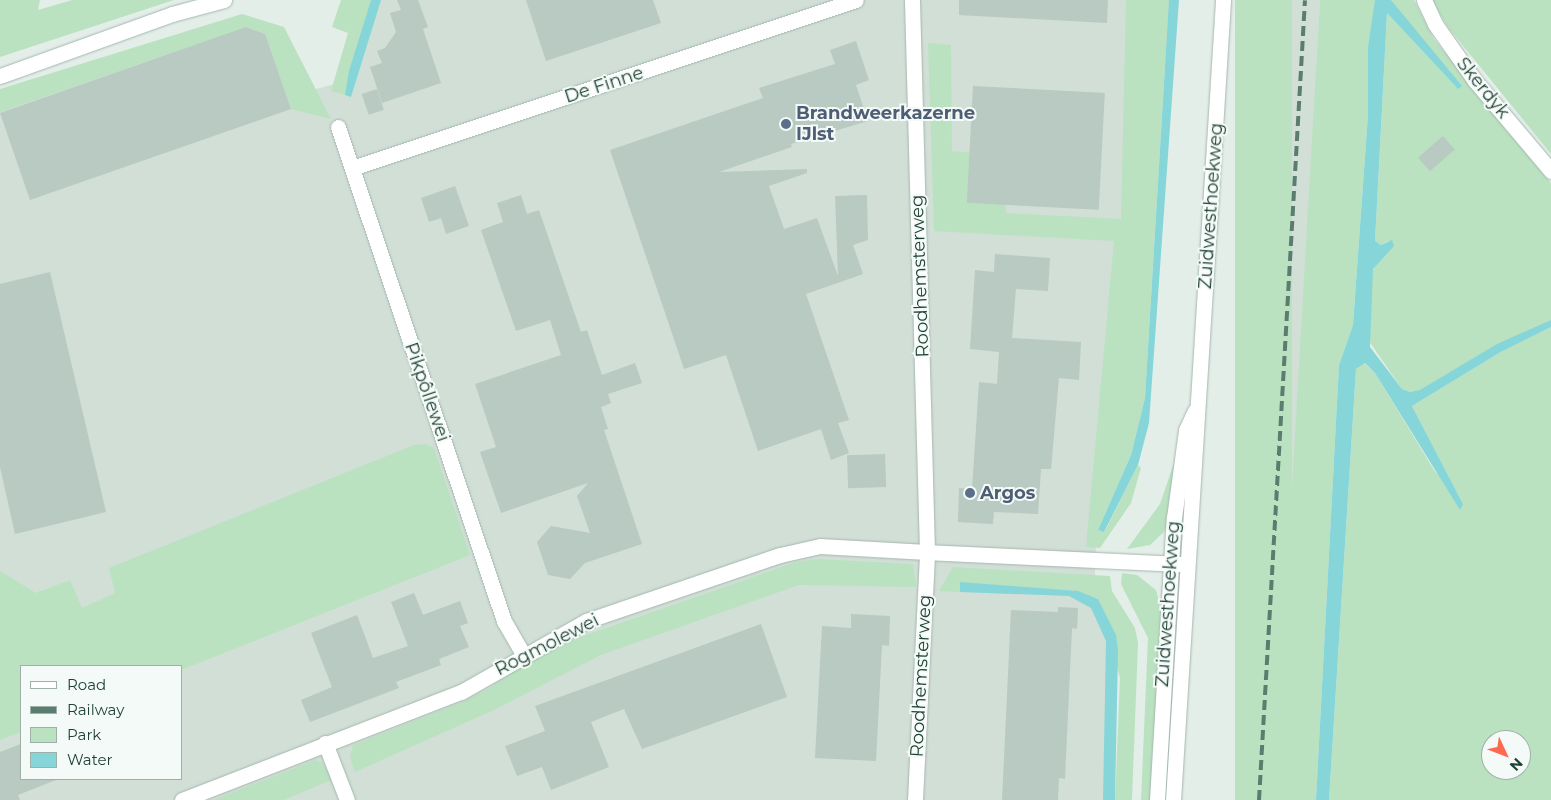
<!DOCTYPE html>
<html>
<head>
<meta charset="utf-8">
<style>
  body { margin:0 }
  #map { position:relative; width:1551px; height:800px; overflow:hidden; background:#e3eee8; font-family:Montserrat,sans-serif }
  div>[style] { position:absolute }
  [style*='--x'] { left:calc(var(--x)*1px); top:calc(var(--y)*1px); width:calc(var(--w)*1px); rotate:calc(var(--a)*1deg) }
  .built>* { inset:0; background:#d1dfd7 }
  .green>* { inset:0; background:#bae2c0; transform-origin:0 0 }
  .water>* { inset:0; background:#86d5d9 }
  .building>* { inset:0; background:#b8cac1; transform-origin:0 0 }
  .roads { filter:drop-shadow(0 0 1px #a5b7af) drop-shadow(0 0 1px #a5b7af) }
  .street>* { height:15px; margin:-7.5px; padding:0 7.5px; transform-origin:7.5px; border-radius:7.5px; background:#fff }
  .secondary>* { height:15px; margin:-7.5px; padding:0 7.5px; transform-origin:7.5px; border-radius:7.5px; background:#fff }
  .rail>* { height:4px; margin-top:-2px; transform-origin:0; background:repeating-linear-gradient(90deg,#5b7d70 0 10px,transparent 0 15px) }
  .dots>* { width:14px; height:14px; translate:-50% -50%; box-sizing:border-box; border:2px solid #f4faf7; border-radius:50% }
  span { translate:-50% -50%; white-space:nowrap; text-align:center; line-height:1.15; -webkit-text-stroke:4px #f4faf7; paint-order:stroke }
  .street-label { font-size:18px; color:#204235 }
  .service-label { font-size:18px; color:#4e5e75; font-weight:700 }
  .left { translate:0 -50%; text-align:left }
  .legend { position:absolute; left:20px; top:665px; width:162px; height:115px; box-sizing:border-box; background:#f4faf7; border:1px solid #9fb0a9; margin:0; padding:6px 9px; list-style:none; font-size:15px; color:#204235 }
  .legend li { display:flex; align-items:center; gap:10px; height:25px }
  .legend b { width:25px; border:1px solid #9fb0a9 }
  .north { position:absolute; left:1481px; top:730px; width:50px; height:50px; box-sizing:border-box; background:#f4faf7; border:1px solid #9fb0a9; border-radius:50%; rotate:133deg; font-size:14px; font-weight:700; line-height:20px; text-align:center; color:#204235 }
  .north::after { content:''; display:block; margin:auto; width:18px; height:22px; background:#ff6851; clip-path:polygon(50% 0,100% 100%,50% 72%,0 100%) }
</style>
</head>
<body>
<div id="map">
  <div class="built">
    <i style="clip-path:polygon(evenodd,376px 0,1174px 0,1096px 542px,1094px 603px,1110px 634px,1109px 800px,0 800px,0 101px,242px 20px,276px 31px,302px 93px,352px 79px,376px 0,21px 666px,181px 666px,181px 779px,21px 779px,21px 666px)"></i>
    <i style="clip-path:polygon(1292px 0,1320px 0,1313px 137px,1274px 800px,1246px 800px)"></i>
  </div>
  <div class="green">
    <i style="clip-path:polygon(0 0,40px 0,38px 10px,72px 0,174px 0,0 57px)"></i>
    <i style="clip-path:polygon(341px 0,371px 0,345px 95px,331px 91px,348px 33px,332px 27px)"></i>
    <i style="clip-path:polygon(1126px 0,1169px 0,1145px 398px,1131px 455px,1098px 530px,1105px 531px,1138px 465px,1141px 468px,1131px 503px,1100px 548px,1086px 547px,1114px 241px,934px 231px,928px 43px,951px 45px,952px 151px,1006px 156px,1006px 213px,1121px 219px)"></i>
    <i style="left:1235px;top:0;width:57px;height:802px"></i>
    <i style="clip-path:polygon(1320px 0,1375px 0,1374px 19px,1368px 47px,1368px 115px,1353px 325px,1339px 365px,1316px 800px,1274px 800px)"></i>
    <i style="clip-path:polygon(1391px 0,1414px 0,1434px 39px,1551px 183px,1551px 320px,1420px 391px,1410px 392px,1402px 389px,1369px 341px,1372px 272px,1388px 241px,1381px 245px,1375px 241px,1387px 13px,1458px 89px)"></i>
    <i style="clip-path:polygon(1432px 0,1551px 0,1551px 154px,1447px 26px)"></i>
    <i style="clip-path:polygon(242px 14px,284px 27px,331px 119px,291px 109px,265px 34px,247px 27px,0 112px,0 89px)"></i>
    <i style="clip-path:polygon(evenodd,1551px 327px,1551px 800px,1329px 800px,1356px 369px,1364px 363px,1375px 373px,1434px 470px,1463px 504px,1412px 406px,1499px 353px,1551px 327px,1491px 740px,1521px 740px,1521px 770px,1491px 770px,1491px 740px)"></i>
    <i style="clip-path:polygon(425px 444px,434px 448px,470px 555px,181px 670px,181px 666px,21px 666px,21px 732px,0 740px,0 571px,36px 593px,70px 580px,82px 608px,115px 593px,109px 568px,414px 445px)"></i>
    <i style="clip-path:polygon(1177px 454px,1170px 518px,1164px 532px,1150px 545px,1127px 549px,1160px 504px)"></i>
    <i style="clip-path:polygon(817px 559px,913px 564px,916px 587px,799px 585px,601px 655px,494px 710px,355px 772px,350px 757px,353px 745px,462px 702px,490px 688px,543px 650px,796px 562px)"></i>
    <i style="clip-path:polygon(953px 567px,1110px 576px,1112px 591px,1135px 628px,1138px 643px,1132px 800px,1115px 800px,1120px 678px,1098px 599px,1078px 591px,960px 583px,960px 592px,939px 591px)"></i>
    <i style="clip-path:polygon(1122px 573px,1137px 575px,1156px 590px,1163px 617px,1150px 800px,1141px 800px,1148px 638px,1121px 584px)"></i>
    <i style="clip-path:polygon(315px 760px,323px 763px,331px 780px,284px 800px,214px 800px)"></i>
  </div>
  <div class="water">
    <i style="clip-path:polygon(371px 0,381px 0,351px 97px,345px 95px,349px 71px)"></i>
    <i style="clip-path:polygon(1169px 0,1179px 0,1149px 423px,1138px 465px,1104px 532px,1098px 530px,1131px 455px,1145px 398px)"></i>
    <i style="clip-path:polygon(1375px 0,1391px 0,1462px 86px,1458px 89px,1387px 13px,1375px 241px,1381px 245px,1392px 240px,1394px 246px,1373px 269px,1370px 347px,1402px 389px,1410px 392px,1420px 390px,1497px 344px,1551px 320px,1551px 327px,1499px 353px,1412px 406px,1463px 504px,1460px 510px,1375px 373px,1365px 363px,1356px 369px,1329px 800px,1316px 800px,1339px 365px,1353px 325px,1368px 115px,1368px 47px)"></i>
    <i style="clip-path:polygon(960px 582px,1078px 591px,1098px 599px,1116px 635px,1118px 650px,1115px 800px,1103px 800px,1106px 641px,1091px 608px,1069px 596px,960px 592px)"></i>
  </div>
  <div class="building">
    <i style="clip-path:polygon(397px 0,418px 0,428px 27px,423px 29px,441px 83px,382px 103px,370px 67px,382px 63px,377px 51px,385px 48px,396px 32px,390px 13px,401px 10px)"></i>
    <i style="clip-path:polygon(526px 0,653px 0,661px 23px,546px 61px)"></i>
    <i style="clip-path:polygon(959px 0,1108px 0,1107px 23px,959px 15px)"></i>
    <i style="clip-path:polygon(246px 27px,265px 34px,291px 109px,30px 200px,0 113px)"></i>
    <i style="clip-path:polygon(856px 41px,869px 80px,856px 85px,868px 121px,791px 144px,792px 147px,719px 172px,807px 169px,807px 173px,769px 186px,784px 229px,817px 218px,838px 276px,835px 196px,867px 195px,868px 240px,853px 245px,863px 274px,806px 294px,849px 420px,838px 423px,849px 453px,831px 460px,821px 429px,758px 451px,726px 355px,684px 369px,610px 150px,763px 98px,759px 88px,835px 64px,830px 50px)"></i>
    <i style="left:973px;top:86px;width:132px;height:117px;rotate:3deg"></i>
    <i style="left:377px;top:89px;width:22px;height:16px;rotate:72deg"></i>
    <i style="left:1443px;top:136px;width:18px;height:33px;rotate:49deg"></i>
    <i style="clip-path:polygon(455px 186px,469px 226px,446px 234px,441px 218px,429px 222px,421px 198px)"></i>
    <i style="clip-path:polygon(521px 195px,527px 214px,539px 210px,581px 332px,587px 330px,602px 375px,635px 363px,642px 383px,608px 394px,611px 403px,601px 407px,608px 429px,604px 430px,642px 544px,585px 563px,570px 579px,548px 575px,537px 542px,551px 526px,590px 533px,577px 496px,588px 483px,501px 513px,480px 452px,496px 447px,475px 384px,561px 355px,550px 320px,516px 331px,481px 230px,503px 222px,497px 203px)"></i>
    <i style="clip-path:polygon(995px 254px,1050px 258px,1048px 291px,1016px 289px,1012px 338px,1081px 342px,1079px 380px,1059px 378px,1051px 469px,1041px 469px,1038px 514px,994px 512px,993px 524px,958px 522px,959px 488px,972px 489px,979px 382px,997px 384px,999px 352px,970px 349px,975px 270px,994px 272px)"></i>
    <i style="clip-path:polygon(50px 272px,106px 512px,15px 534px,0 467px,0 284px)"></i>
    <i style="left:885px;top:454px;width:33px;height:38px;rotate:88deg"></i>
    <i style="clip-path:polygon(414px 593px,423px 615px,460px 601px,468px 623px,460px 626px,469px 647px,439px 659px,441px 665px,396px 682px,399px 688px,310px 722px,301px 700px,332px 687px,311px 633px,357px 615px,373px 658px,408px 646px,391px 602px)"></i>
    <i style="clip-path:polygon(1058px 607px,1078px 608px,1077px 629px,1072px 628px,1065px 779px,1059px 778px,1058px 800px,1002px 800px,1011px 610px,1058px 612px)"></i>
    <i style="clip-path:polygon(851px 614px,890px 616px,889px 646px,882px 645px,876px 761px,815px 758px,822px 626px,851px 628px)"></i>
    <i style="clip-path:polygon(761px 624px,787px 697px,642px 749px,624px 709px,591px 722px,609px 767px,551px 790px,542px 767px,517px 776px,505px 746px,545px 731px,535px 706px)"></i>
    <i style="clip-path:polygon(21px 744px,21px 779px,56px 780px,18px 795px,20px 800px,0 800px,0 752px)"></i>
  </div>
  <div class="roads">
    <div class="street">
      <i style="--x:1424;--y:0;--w:26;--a:65"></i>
      <i style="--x:1435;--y:24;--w:70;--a:54.9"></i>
      <i style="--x:1475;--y:81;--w:118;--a:49.8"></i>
      <i style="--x:0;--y:76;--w:183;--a:-19.8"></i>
      <i style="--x:172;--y:14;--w:54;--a:-15.1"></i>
      <i style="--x:338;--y:127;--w:521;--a:71.43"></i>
      <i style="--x:504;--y:621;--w:38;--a:60"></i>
      <i style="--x:352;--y:168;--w:531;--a:-18.43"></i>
      <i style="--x:325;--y:743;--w:61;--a:68.9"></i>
      <i style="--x:182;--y:800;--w:299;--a:-21.2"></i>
      <i style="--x:461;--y:692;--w:144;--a:-29.6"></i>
      <i style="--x:586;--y:621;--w:205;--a:-18.8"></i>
      <i style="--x:780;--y:555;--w:41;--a:-12.7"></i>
      <i style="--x:820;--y:546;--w:107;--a:3.2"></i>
      <i style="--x:927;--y:552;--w:552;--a:-91.56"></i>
      <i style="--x:915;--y:800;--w:248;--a:-87.2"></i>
      <i style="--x:927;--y:552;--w:257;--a:2.7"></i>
    </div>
    <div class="secondary">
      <i style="--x:1157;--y:800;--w:283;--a:-86.6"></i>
      <i style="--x:1174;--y:518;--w:89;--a:-82.2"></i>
      <i style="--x:1186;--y:430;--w:21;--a:-65"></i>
      <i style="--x:1173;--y:800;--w:802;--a:-86.42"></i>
    </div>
  </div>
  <div class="rail">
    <i style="--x:1259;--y:800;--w:801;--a:-86.71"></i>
  </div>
  <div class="dots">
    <i style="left:786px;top:124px;background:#5c6f8a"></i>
    <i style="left:970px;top:493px;background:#5c6f8a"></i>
  </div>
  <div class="street-label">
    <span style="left:604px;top:85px;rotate:-18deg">De Finne</span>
    <span style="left:1483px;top:88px;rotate:51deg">Skerdyk</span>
    <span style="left:1211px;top:206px;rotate:-86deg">Zuidwesthoekweg</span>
    <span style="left:920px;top:276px;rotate:-92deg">Roodhemsterweg</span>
    <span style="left:427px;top:392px;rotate:71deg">Pikpôllewei</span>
    <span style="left:1168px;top:604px;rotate:-86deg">Zuidwesthoekweg</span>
    <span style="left:547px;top:645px;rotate:-27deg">Rogmolewei</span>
    <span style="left:921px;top:676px;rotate:-87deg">Roodhemsterweg</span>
  </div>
  <div class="service-label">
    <span class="left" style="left:796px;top:124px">Brandweerkazerne<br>IJlst</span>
    <span class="left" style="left:980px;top:493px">Argos</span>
  </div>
  <ul class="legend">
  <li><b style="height:6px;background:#fff"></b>Road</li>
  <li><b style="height:6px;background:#5b7d70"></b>Railway</li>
  <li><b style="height:14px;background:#bae2c0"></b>Park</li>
  <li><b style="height:14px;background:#86d5d9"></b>Water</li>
  </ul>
  <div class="north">N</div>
</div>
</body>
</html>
